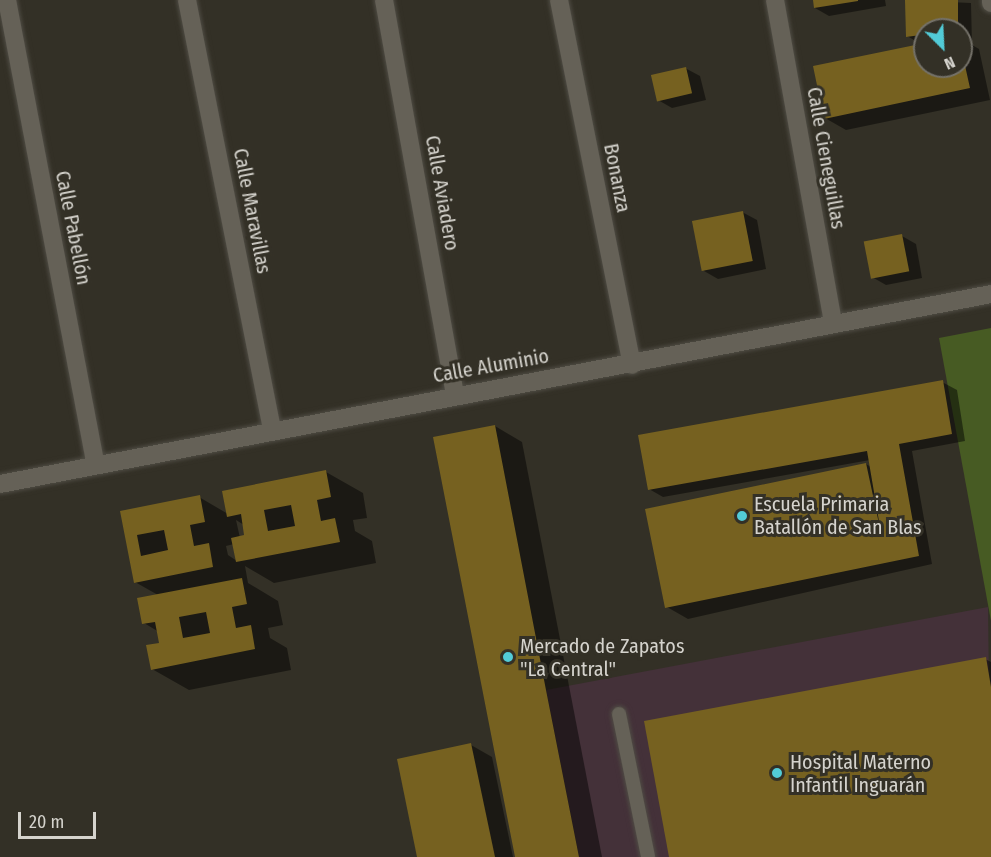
<!DOCTYPE html>
<html>
<head>
<meta charset="utf-8">
<style>
  body { margin:0 }
  #map { position:relative; width:991px; height:857px; overflow:hidden; background:#333026; font-family:"Fira Sans Condensed",sans-serif }
  div>[style] { position:absolute }
  [style*='--x'] { left:calc(var(--x)*1px); top:calc(var(--y)*1px); width:calc(var(--w)*1px); rotate:calc(var(--a)*1deg) }
  .medical>* { inset:0; background:#443139 }
  .green>* { inset:0; background:#475b23 }
  .shadow>* { inset:0; background:#0007 }
  .building>* { inset:0; background:#766120; transform-origin:0 0 }
  .roads { filter:drop-shadow(0 0 2px #4f4c44) drop-shadow(0 0 2px #4f4c44) }
  .lane>* { height:14px; margin:-7px; padding:0 7px; transform-origin:7px; border-radius:7px; background:#656157 }
  .street>* { height:18px; margin:-9px; padding:0 9px; transform-origin:9px; border-radius:9px; background:#656157 }
  .dots>* { width:16px; height:16px; translate:-50% -50%; box-sizing:border-box; border:3px solid #333026; border-radius:50% }
  span { translate:-50% -50%; white-space:nowrap; text-align:center; line-height:1.15; -webkit-text-stroke:6px #333026; paint-order:stroke }
  .street-label { font-size:20px; color:#d5d3cd }
  .poi-label { font-size:20px; color:#d5d3cd }
  .left { translate:0 -50%; text-align:left }
  .north { position:absolute; left:913px; top:18px; width:60px; height:60px; box-sizing:border-box; background:#333026; border:2px solid #747169; border-radius:50%; rotate:156deg; font-size:16px; font-weight:700; line-height:24px; text-align:center; color:#d5d3cd }
  .north::after { content:''; display:block; margin:auto; width:21px; height:27px; background:#52cbd7; clip-path:polygon(50% 0,100% 100%,50% 72%,0 100%) }
  .scale { position:absolute; left:18px; top:812px; width:78px; height:27px; box-sizing:border-box; border:3px solid #d5d3cd; border-top:0; padding-left:8px; font-size:18px; line-height:21px; white-space:nowrap; color:#d5d3cd; -webkit-text-stroke:4px #333026; paint-order:stroke }
</style>
</head>
<body>
<div id="map">
  <div class="medical">
    <i style="clip-path:polygon(988px 607px,991px 857px,579px 857px,546px 690px)"></i>
  </div>
  <div class="green">
    <i style="clip-path:polygon(991px 328px,991px 621px,939px 338px)"></i>
  </div>
  <div class="shadow">
    <i style="clip-path:polygon(814px 0,885px 0,886px 6px,829px 16px,815px 8px)"></i>
    <i style="clip-path:polygon(evenodd,907px 0,971px 3px,972px 45px,979px 49px,990px 100px,846px 130px,825px 118px,923px 45px,907px 36px,907px 0,925px 30px,961px 30px,961px 66px,925px 66px,925px 30px)"></i>
    <i style="clip-path:polygon(685px 68px,700px 76px,706px 100px,672px 108px,658px 100px)"></i>
    <i style="clip-path:polygon(742px 212px,757px 220px,766px 269px,718px 279px,704px 271px)"></i>
    <i style="clip-path:polygon(902px 236px,916px 244px,922px 278px,886px 285px,872px 277px)"></i>
    <i style="clip-path:polygon(942px 382px,957px 390px,965px 441px,912px 451px,932px 564px,688px 619px,667px 607px,866px 464px,871px 467px,870px 460px,663px 497px,649px 489px)"></i>
    <i style="clip-path:polygon(495px 426px,522px 442px,602px 857px,517px 857px)"></i>
    <i style="clip-path:polygon(evenodd,326px 472px,363px 493px,367px 518px,353px 520px,355px 531px,372px 541px,376px 563px,274px 583px,245px 566px,248px 583px,278px 601px,283px 625px,268px 628px,270px 638px,287px 648px,291px 670px,189px 690px,152px 669px,161px 644px,159px 632px,144px 623px,158px 595px,135px 582px,122px 512px,199px 497px,228px 514px,326px 472px,236px 520px,244px 525px,246px 537px,240px 538px,236px 520px,326px 472px,234px 544px,237px 561px,228px 555px,226px 546px,234px 544px)"></i>
    <i style="clip-path:polygon(985px 659px,991px 662px,991px 857px,670px 857px)"></i>
    <i style="clip-path:polygon(471px 745px,492px 757px,513px 857px,419px 857px)"></i>
  </div>
  <div class="building">
    <i style="clip-path:polygon(813px 0,858px 0,858px 1px,814px 8px)"></i>
    <i style="clip-path:polygon(905px 0,958px 0,958px 30px,906px 37px)"></i>
    <i style="clip-path:polygon(925px 43px,925px 66px,961px 66px,962px 52px,970px 88px,824px 119px,813px 66px)"></i>
    <i style="left:686px;top:67px;width:27px;height:36px;rotate:77deg"></i>
    <i style="left:743px;top:211px;width:51px;height:52px;rotate:79deg"></i>
    <i style="left:902px;top:234px;width:38px;height:39px;rotate:79deg"></i>
    <i style="clip-path:polygon(943px 380px,952px 434px,899px 444px,919px 556px,665px 608px,645px 509px,866px 463px,881px 533px,867px 451px,648px 490px,638px 435px)"></i>
    <i style="clip-path:polygon(495px 425px,546px 690px,579px 857px,515px 857px,433px 437px)"></i>
    <i style="clip-path:polygon(evenodd,326px 470px,331px 497px,317px 500px,321px 521px,335px 518px,340px 542px,236px 562px,231px 538px,244px 535px,241px 514px,227px 517px,222px 491px,326px 470px,291px 505px,295px 526px,268px 531px,264px 510px,291px 505px)"></i>
    <i style="clip-path:polygon(evenodd,200px 495px,205px 522px,190px 525px,194px 546px,209px 543px,213px 567px,134px 583px,120px 511px,200px 495px,164px 530px,168px 550px,141px 556px,137px 535px,164px 530px)"></i>
    <i style="clip-path:polygon(evenodd,242px 578px,247px 604px,232px 607px,236px 628px,251px 625px,255px 649px,151px 670px,146px 645px,159px 643px,155px 622px,142px 624px,137px 598px,242px 578px,206px 612px,210px 633px,183px 638px,179px 617px,206px 612px)"></i>
    <i style="clip-path:polygon(986px 657px,991px 687px,991px 857px,669px 857px,644px 721px)"></i>
    <i style="clip-path:polygon(471px 743px,495px 857px,417px 857px,397px 759px)"></i>
  </div>
  <div class="roads">
    <div class="lane">
      <i style="--x:619;--y:714;--w:146;--a:78.5"></i>
    </div>
    <div class="street">
      <i style="--x:7;--y:0;--w:473;--a:79.2"></i>
      <i style="--x:187;--y:0;--w:438;--a:78.8"></i>
      <i style="--x:384;--y:0;--w:400;--a:79.8"></i>
      <i style="--x:559;--y:0;--w:372;--a:78.7"></i>
      <i style="--x:775;--y:0;--w:328;--a:79.8"></i>
      <i style="--x:991;--y:0;--w:3;--a:90"></i>
      <i style="--x:0;--y:484;--w:1009;--a:-10.85"></i>
    </div>
  </div>
  <div class="dots">
    <i style="left:742px;top:516px;background:#52cbd7"></i>
    <i style="left:508px;top:657px;background:#52cbd7"></i>
    <i style="left:777px;top:773px;background:#52cbd7"></i>
  </div>
  <div class="street-label">
    <span style="left:826px;top:158px;rotate:80deg">Calle Cieneguillas</span>
    <span style="left:617px;top:178px;rotate:79deg">Bonanza</span>
    <span style="left:442px;top:193px;rotate:80deg">Calle Aviadero</span>
    <span style="left:252px;top:211px;rotate:79deg">Calle Maravillas</span>
    <span style="left:73px;top:228px;rotate:79deg">Calle Pabellón</span>
    <span style="left:491px;top:366px;rotate:-10deg">Calle Aluminio</span>
  </div>
  <div class="poi-label">
    <span class="left" style="left:754px;top:516px">Escuela Primaria<br>Batallón de San Blas</span>
    <span class="left" style="left:520px;top:658px">Mercado de Zapatos<br>"La Central"</span>
    <span class="left" style="left:790px;top:774px">Hospital Materno<br>Infantil Inguarán</span>
  </div>
  <div class="north">N</div>
  <div class="scale">20 m</div>
</div>
</body>
</html>
